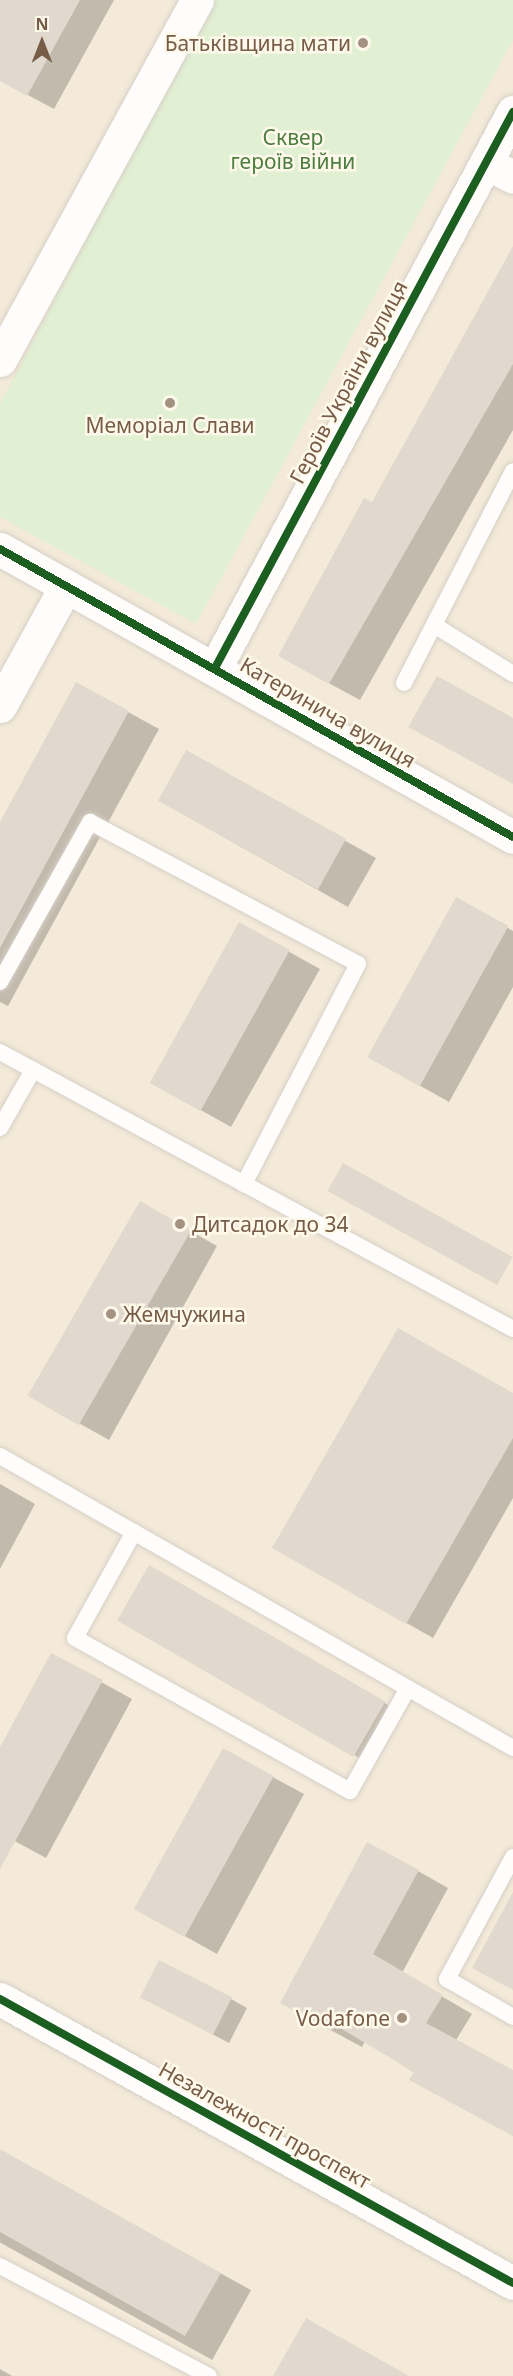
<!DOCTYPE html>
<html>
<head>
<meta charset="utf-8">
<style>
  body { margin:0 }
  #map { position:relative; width:513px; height:2376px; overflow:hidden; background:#f7f3e9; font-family:"Noto Sans",sans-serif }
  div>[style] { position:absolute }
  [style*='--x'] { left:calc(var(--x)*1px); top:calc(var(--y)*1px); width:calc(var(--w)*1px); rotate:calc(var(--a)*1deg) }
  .residential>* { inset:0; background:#f3ead9; transform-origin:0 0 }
  .green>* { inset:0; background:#e1efd3 }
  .shadow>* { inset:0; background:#0003; transform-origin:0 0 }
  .building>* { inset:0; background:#e2d9ce; transform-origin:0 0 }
  .roads { filter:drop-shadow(0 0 2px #d6cfc6) drop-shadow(0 0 2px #d6cfc6) }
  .lane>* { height:16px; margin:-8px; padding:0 8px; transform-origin:8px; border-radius:8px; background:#fefdfc }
  .street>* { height:33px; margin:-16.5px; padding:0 16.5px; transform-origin:16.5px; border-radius:16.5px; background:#fefdfc }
  .secondary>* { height:33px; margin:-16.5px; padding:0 16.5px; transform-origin:16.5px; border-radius:16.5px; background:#fefdfc }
  .cycleway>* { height:8px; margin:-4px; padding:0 4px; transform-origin:4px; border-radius:4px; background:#1b5e20 }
  .dots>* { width:16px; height:16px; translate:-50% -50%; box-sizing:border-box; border:3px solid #fff9eb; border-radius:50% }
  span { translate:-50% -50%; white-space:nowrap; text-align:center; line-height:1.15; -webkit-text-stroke:5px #fff9eb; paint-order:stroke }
  .poi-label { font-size:21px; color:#775d48 }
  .right { translate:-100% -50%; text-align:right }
  .left { translate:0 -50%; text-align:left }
  .park-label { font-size:21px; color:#4c7e3f }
  .street-label { font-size:21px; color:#775d48 }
  .north { position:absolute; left:12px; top:12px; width:60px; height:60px; -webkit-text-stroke:4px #fff9eb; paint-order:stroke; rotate:0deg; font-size:16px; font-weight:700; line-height:24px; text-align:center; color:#775d48 }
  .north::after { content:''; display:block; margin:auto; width:21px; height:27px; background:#775d48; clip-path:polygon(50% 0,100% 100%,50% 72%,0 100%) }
</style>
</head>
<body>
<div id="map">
  <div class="residential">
    <i style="left:0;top:0;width:513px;height:2376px"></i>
  </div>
  <div class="green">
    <i style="clip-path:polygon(211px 0,513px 0,513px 40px,196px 624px,0 517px,0 404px)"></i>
  </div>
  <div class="shadow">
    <i style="clip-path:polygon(0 0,114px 0,54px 109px,0 80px)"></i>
    <i style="clip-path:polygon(513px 249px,513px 430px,360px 700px,310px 673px,373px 504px)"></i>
    <i style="clip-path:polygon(77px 684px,159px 729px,8px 1006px,0 1002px,0 825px)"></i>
    <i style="clip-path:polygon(187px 752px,376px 858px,348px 907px,190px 818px)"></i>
    <i style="clip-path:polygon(457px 899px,513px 931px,513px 987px,449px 1102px,369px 1057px)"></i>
    <i style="clip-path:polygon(239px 924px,320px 969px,231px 1127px,181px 1099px)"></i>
    <i style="clip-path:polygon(141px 1203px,217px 1246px,109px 1440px,59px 1412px)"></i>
    <i style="clip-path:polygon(513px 1395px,513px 1498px,433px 1638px,274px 1548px)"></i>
    <i style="clip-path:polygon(0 1484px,35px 1504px,0 1569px)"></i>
    <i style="left:149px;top:1567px;width:281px;height:60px;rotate:30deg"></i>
    <i style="clip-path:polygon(52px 1655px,132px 1699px,46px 1858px,0 1833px,0 1750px)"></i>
    <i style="clip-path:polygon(223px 1750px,304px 1794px,217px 1954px,167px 1926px)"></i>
    <i style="clip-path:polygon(418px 1871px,448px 1888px,402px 1973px,472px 2014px,456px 2040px,513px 2071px,513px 2136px,365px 2041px,362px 2047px,312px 2020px)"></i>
    <i style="clip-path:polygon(231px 1999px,247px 2008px,229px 2043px,157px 2005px)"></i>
    <i style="left:0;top:2151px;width:287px;height:80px;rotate:29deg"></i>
    <i style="clip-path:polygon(0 2369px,12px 2376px,0 2376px)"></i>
  </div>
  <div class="building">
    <i style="clip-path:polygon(0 0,80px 0,27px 96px,0 81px)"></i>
    <i style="clip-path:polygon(513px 246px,513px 364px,329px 684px,278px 656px,364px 498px,372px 502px)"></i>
    <i style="clip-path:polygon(437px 676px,513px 718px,513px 784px,408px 727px)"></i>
    <i style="clip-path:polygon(76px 682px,129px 711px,0 948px,0 822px)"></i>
    <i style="left:186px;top:750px;width:183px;height:58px;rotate:29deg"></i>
    <i style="left:456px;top:897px;width:60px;height:183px;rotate:29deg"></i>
    <i style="left:239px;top:922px;width:58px;height:184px;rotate:29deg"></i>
    <i style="left:343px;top:1163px;width:194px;height:32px;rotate:29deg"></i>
    <i style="left:140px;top:1201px;width:59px;height:225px;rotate:30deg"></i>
    <i style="clip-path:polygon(398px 1328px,513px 1393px,513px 1438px,406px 1624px,272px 1548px)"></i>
    <i style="left:149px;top:1565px;width:273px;height:64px;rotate:30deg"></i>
    <i style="clip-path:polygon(51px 1653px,103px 1680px,0 1869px,0 1747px)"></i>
    <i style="left:223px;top:1748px;width:58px;height:184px;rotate:29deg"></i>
    <i style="clip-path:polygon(367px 1842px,419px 1870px,373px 1954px,443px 1995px,426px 2023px,513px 2070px,513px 2136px,409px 2080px,414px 2072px,335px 2025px,331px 2031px,280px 2003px)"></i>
    <i style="clip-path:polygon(513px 1892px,513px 1990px,472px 1968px)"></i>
    <i style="left:159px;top:1960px;width:82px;height:42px;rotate:27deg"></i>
    <i style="clip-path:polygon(0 2149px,221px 2273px,185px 2336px,0 2232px)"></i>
    <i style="clip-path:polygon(306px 2318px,409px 2376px,273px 2376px)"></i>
  </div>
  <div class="roads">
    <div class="lane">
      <i style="--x:434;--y:625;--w:93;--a:31.8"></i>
      <i style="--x:404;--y:683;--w:238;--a:-62.8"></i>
      <i style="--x:0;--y:982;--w:184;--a:-60.6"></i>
      <i style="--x:90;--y:822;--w:303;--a:27.9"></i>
      <i style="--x:358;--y:964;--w:248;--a:117.4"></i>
      <i style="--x:0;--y:1052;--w:583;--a:28.37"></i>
      <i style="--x:0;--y:1128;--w:67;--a:-60.4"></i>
      <i style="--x:0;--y:1456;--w:590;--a:29.65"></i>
      <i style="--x:134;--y:1532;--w:121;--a:119.1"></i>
      <i style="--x:75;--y:1638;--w:315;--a:29.1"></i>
      <i style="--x:350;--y:1791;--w:118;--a:-60.6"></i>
      <i style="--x:513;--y:1857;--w:139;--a:118.4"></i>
      <i style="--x:447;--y:1979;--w:76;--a:29.9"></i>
      <i style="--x:0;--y:2266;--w:236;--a:27.8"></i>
    </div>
    <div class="street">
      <i style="--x:486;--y:163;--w:30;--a:27"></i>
      <i style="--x:0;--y:360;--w:410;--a:-61.3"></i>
      <i style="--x:0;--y:549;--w:588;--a:29.31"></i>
      <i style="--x:215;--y:668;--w:631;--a:-61.81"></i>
      <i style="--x:0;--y:706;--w:137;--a:-61.2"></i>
    </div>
    <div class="secondary">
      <i style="--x:0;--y:1999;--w:586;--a:28.97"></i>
    </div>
  </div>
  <div class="cycleway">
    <i style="--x:0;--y:549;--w:588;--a:29.31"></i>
    <i style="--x:215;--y:668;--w:631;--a:-61.81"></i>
    <i style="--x:0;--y:1999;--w:586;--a:28.97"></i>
  </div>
  <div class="dots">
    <i style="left:363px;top:43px;background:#a49280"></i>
    <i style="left:170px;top:403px;background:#a49280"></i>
    <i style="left:180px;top:1224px;background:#a49280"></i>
    <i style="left:111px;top:1314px;background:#a49280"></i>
    <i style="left:402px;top:2018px;background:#a49280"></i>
  </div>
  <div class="poi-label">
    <span class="right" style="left:351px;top:43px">Батьківщина мати</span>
    <span style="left:170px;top:425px">Меморіал Слави</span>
    <span class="left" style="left:192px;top:1224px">Дитсадок до 34</span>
    <span class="left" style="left:123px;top:1314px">Жемчужина</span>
    <span class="right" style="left:390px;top:2018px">Vodafone</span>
  </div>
  <div class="park-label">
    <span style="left:293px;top:149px">Сквер<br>героїв війни</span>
  </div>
  <div class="street-label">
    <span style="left:348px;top:382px;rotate:-62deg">Героїв України вулиця</span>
    <span style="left:328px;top:712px;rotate:30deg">Катеринича вулиця</span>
    <span style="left:265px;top:2125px;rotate:29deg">Незалежності проспект</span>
  </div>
  <div class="north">N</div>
</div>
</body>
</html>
